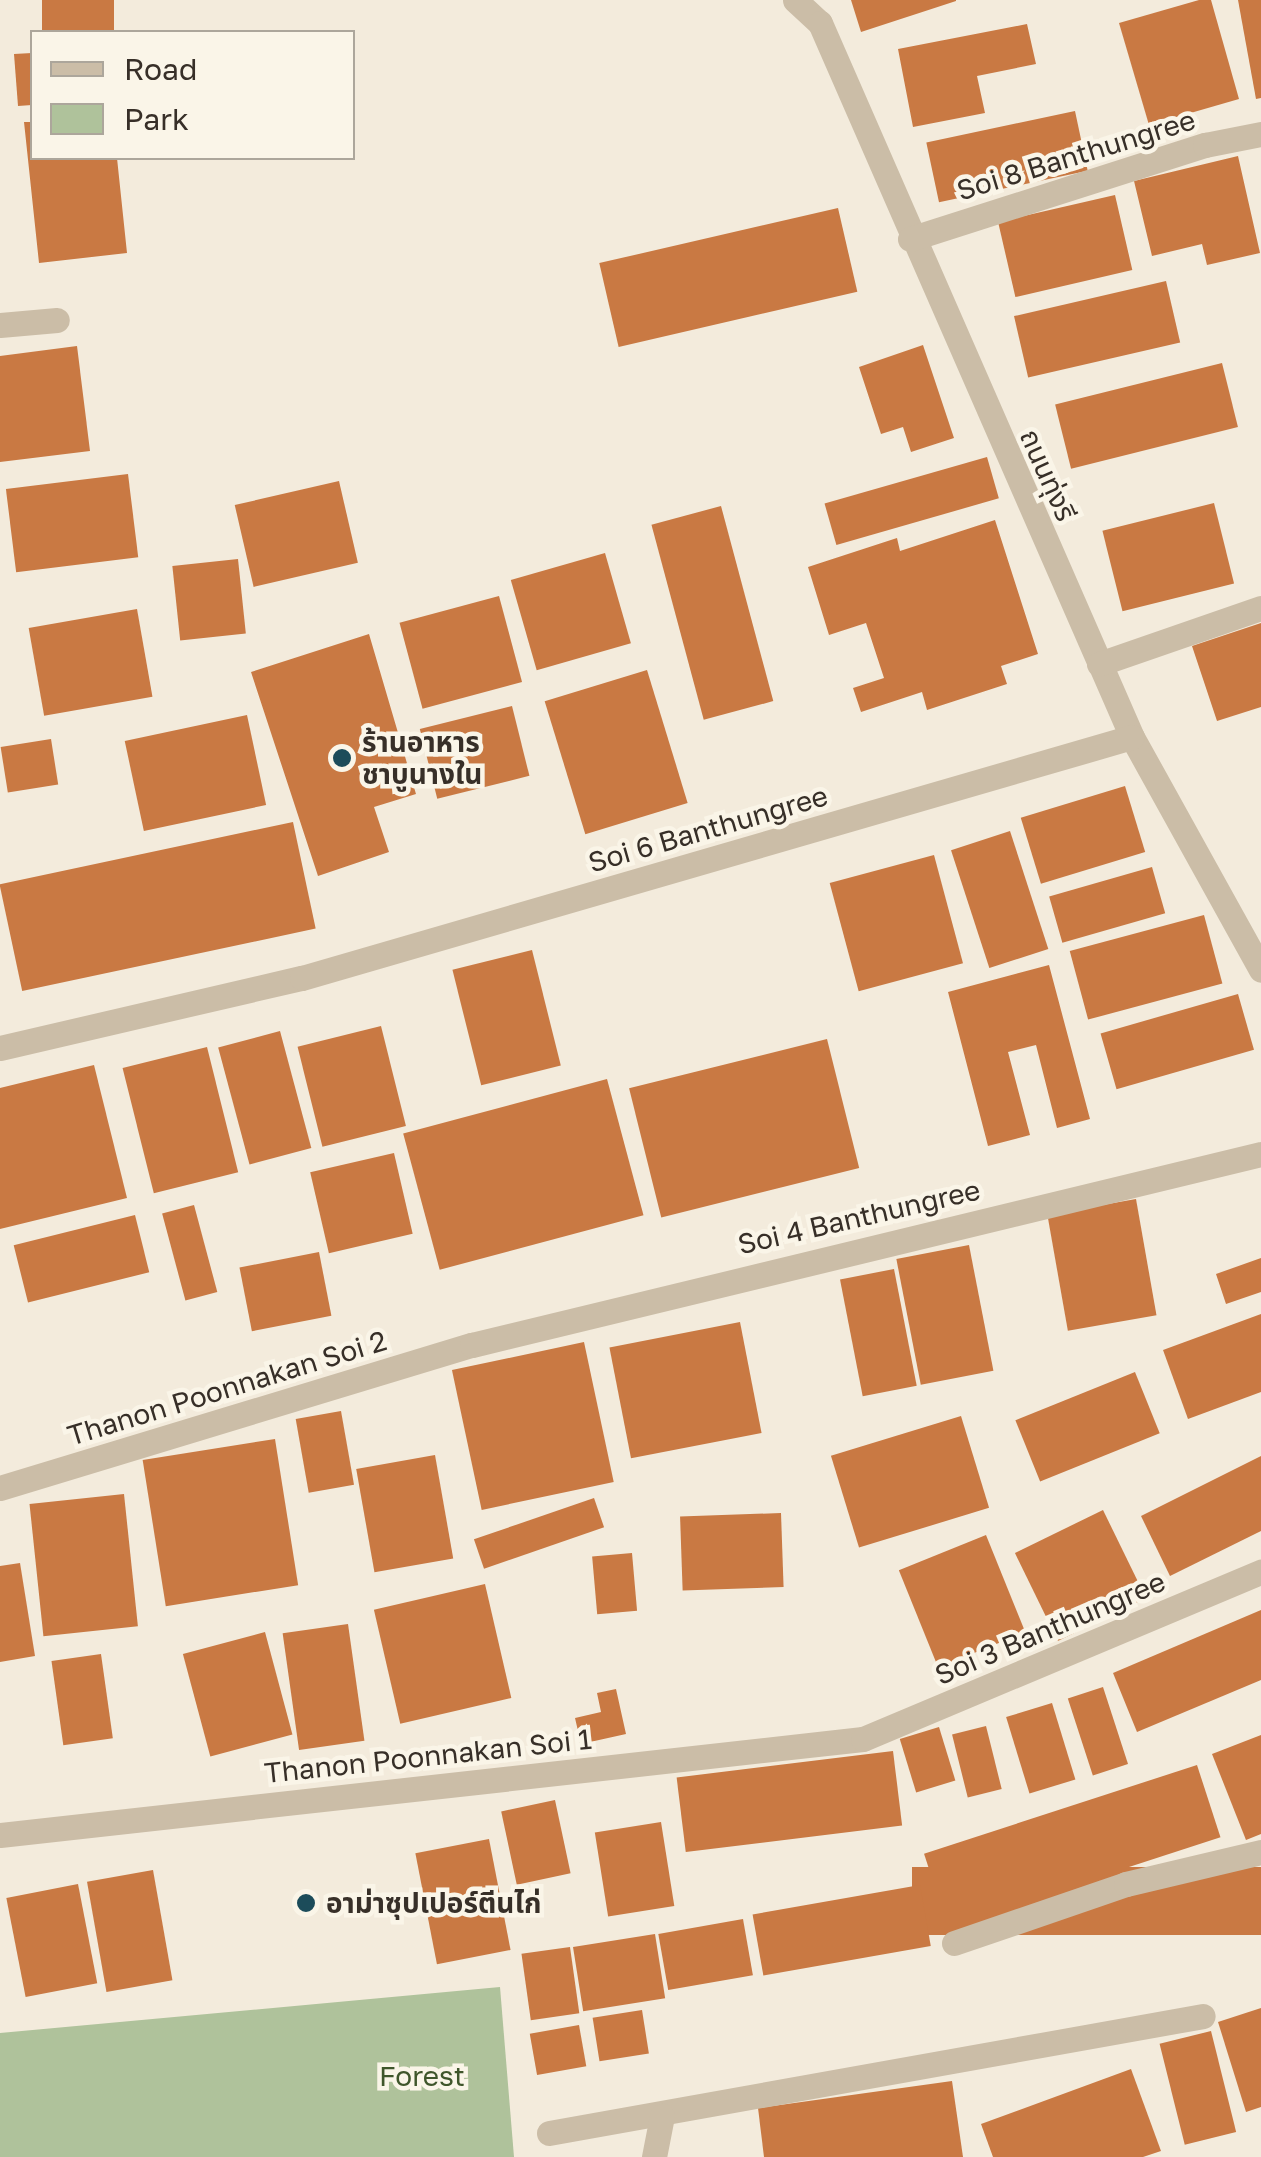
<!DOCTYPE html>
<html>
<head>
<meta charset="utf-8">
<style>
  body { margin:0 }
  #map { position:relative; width:1261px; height:2157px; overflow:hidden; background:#f3ebdc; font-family:"Golos Text","Noto Sans Thai",sans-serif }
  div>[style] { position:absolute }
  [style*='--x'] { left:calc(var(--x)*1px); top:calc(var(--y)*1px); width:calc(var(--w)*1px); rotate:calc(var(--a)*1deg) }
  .green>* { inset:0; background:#afc29b }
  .building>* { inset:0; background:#c97943; transform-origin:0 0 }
  .minor>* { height:25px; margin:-12.5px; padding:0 12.5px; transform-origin:12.5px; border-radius:12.5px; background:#cbbda7 }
  .dots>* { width:28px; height:28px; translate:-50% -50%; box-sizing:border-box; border:5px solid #faf5e8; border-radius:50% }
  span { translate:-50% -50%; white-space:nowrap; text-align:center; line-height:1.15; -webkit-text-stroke:9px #faf5e8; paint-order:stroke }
  .street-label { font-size:28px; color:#372f28 }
  .poi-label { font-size:28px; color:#372f28; font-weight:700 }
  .left { translate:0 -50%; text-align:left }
  .park-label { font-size:28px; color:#3f562b }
  .legend { position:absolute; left:30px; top:30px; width:325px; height:130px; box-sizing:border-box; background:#faf5e8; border:2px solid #aca69b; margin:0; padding:12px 18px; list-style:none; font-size:30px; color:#372f28 }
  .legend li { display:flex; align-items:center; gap:20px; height:50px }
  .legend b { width:50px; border:2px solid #aca69b }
</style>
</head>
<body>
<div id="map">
  <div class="green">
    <i style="clip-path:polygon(500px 1987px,514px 2157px,0 2157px,0 2033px)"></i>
  </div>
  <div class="building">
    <i style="left:42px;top:0;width:72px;height:32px"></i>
    <i style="clip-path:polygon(851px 0,956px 0,956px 1px,861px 32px)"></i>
    <i style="clip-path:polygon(1199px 0,1211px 0,1239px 99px,1149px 125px,1119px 23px)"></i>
    <i style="clip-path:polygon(1238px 0,1261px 0,1261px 98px,1256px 99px)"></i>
    <i style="clip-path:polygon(1027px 24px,1036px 64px,977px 76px,985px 113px,913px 127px,898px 49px)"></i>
    <i style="clip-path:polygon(32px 53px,32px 105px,18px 106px,14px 54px)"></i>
    <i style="left:1075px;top:111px;width:61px;height:152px;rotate:78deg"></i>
    <i style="clip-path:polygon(24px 122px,32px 122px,32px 158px,117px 158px,127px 253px,39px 263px)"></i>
    <i style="clip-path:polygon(1238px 156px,1260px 253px,1207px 265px,1202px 244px,1152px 256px,1134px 181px)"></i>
    <i style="left:1115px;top:195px;width:77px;height:120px;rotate:77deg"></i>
    <i style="left:838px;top:208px;width:86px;height:245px;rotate:77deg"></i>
    <i style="left:1166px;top:281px;width:63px;height:156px;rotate:77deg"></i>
    <i style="clip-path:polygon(923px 345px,954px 438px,911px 452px,903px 427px,881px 434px,859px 367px)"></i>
    <i style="clip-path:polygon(77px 346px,90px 451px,0 462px,0 356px)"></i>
    <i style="left:1222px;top:363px;width:66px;height:172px;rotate:76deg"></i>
    <i style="left:987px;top:457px;width:43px;height:169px;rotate:74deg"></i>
    <i style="left:128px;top:474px;width:84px;height:123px;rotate:83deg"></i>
    <i style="left:339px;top:481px;width:84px;height:107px;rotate:77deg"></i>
    <i style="left:1214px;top:503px;width:83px;height:115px;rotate:76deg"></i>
    <i style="left:721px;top:506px;width:202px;height:72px;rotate:75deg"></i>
    <i style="clip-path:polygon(995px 520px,1038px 654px,1001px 666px,1007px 684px,927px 710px,922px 692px,861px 712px,853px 688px,884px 678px,866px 623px,829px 635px,808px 567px,897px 538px,900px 551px)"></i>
    <i style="left:605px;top:553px;width:94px;height:98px;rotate:74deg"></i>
    <i style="left:238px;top:559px;width:75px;height:66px;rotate:84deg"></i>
    <i style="left:499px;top:596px;width:89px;height:103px;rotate:75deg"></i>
    <i style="left:137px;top:609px;width:89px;height:110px;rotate:80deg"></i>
    <i style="clip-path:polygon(1261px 623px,1261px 707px,1217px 721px,1192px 646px)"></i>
    <i style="clip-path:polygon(369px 634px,416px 794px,374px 807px,389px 852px,318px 876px,251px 672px)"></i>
    <i style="left:647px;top:670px;width:139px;height:107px;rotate:73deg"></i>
    <i style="left:512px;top:706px;width:72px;height:95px;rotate:76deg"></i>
    <i style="left:247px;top:715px;width:92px;height:125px;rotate:78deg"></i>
    <i style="left:51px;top:739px;width:46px;height:51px;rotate:81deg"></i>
    <i style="left:1125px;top:786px;width:69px;height:109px;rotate:73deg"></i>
    <i style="left:293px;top:822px;width:109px;height:300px;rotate:78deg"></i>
    <i style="left:1010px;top:831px;width:124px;height:62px;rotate:72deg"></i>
    <i style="left:934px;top:855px;width:112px;height:108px;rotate:75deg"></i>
    <i style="left:1152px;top:867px;width:48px;height:107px;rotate:74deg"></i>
    <i style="left:1204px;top:915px;width:71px;height:139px;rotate:75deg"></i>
    <i style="left:532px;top:950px;width:119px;height:82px;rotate:76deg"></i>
    <i style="clip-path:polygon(1049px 965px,1090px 1119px,1057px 1128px,1036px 1045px,1008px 1052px,1030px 1135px,988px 1146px,948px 992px)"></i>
    <i style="left:1238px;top:994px;width:58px;height:143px;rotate:74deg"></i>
    <i style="left:381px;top:1026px;width:103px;height:86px;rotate:76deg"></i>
    <i style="left:280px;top:1031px;width:121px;height:64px;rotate:75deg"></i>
    <i style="left:827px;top:1039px;width:133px;height:204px;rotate:76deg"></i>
    <i style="left:207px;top:1047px;width:129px;height:87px;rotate:76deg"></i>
    <i style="clip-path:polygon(94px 1065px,127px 1198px,0 1229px,0 1088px)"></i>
    <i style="left:607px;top:1079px;width:141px;height:211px;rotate:75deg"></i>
    <i style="left:394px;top:1153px;width:83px;height:86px;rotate:77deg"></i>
    <i style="left:1136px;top:1199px;width:118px;height:90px;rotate:80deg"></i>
    <i style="left:194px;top:1205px;width:90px;height:33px;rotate:75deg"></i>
    <i style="left:135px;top:1215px;width:59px;height:125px;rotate:76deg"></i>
    <i style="left:969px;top:1245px;width:128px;height:74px;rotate:79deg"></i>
    <i style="left:319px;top:1252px;width:65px;height:81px;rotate:79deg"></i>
    <i style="clip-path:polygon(1261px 1258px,1261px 1292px,1226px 1304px,1216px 1274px)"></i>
    <i style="left:894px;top:1269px;width:119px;height:55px;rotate:79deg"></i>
    <i style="clip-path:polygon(1261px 1314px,1261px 1392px,1188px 1419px,1163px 1350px)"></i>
    <i style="left:740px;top:1322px;width:113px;height:133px;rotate:79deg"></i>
    <i style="left:584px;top:1342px;width:143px;height:135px;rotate:78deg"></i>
    <i style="left:1135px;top:1372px;width:66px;height:129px;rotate:68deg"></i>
    <i style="left:341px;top:1411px;width:75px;height:46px;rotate:80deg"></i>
    <i style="left:961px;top:1416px;width:96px;height:136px;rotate:73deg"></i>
    <i style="left:275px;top:1439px;width:148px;height:134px;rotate:81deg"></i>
    <i style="left:435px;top:1455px;width:105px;height:80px;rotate:80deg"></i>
    <i style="clip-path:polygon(1261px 1456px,1261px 1531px,1170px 1576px,1141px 1516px)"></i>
    <i style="left:124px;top:1494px;width:133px;height:95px;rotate:84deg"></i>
    <i style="left:594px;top:1498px;width:31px;height:127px;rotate:71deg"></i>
    <i style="left:1103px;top:1510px;width:98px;height:98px;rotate:64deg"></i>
    <i style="left:781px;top:1513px;width:74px;height:101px;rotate:88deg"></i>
    <i style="left:986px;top:1535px;width:105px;height:94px;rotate:68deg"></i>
    <i style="left:632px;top:1553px;width:58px;height:40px;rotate:85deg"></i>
    <i style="clip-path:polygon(20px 1563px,35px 1656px,0 1662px,0 1566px)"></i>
    <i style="left:485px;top:1584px;width:117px;height:114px;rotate:77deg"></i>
    <i style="clip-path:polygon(1261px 1610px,1261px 1680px,1137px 1732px,1113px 1673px)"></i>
    <i style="left:348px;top:1624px;width:118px;height:66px;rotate:82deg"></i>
    <i style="left:265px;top:1632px;width:106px;height:85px;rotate:75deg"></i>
    <i style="left:101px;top:1654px;width:85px;height:50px;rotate:82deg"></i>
    <i style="left:1103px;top:1687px;width:81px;height:37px;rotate:72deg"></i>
    <i style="clip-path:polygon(616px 1689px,626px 1734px,581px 1744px,575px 1718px,601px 1712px,597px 1693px)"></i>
    <i style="left:1052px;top:1703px;width:80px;height:48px;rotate:73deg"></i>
    <i style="left:986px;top:1726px;width:65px;height:35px;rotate:76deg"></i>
    <i style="left:939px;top:1727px;width:56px;height:41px;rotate:73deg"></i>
    <i style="clip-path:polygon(1261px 1735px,1261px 1834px,1246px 1840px,1212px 1754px)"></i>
    <i style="left:893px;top:1751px;width:75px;height:218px;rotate:83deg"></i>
    <i style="left:1197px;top:1765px;width:76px;height:287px;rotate:72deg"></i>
    <i style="left:555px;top:1800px;width:75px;height:55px;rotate:78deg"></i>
    <i style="left:661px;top:1822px;width:85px;height:67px;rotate:81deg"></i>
    <i style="left:489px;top:1839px;width:113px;height:75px;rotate:79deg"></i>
    <i style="left:1261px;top:1867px;width:68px;height:349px;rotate:90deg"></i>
    <i style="left:153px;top:1870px;width:112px;height:67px;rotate:80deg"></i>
    <i style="left:78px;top:1884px;width:101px;height:73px;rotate:79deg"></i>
    <i style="left:920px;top:1885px;width:62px;height:170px;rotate:80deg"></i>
    <i style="left:743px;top:1919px;width:57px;height:86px;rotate:80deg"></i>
    <i style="left:655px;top:1934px;width:65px;height:83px;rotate:81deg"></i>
    <i style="left:570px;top:1947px;width:67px;height:49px;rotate:82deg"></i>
    <i style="clip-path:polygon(1261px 2008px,1261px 2107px,1246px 2112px,1218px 2022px)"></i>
    <i style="left:642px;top:2010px;width:44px;height:50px;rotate:81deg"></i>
    <i style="left:579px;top:2025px;width:42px;height:50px;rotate:80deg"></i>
    <i style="left:1211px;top:2031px;width:104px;height:53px;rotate:76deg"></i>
    <i style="clip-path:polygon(1131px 2069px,1161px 2151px,1143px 2157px,993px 2157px,981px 2124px)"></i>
    <i style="clip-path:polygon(952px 2081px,963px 2157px,764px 2157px,758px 2108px)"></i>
  </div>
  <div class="minor">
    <i style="--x:795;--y:0;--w:34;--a:43"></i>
    <i style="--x:820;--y:23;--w:779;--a:66.4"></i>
    <i style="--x:1132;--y:737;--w:266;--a:61"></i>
    <i style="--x:910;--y:239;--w:310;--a:-17.7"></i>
    <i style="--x:1205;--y:145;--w:57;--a:-11.1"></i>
    <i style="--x:0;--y:325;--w:57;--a:-5"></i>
    <i style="--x:1099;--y:664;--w:171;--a:-19.1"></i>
    <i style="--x:0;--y:1048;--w:310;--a:-13.1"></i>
    <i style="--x:302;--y:978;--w:864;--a:-16.19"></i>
    <i style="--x:0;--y:1488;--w:493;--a:-16.9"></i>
    <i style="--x:472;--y:1345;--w:812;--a:-13.61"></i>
    <i style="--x:0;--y:1835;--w:868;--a:-6.35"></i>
    <i style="--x:863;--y:1739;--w:432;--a:-22.8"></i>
    <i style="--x:954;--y:1943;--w:182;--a:-18.9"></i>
    <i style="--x:1126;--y:1884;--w:139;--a:-13.3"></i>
    <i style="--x:549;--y:2133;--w:664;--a:-10.14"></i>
    <i style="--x:654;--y:2157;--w:42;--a:-79"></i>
  </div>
  <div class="dots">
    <i style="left:342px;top:758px;background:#1c4c5a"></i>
    <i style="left:306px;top:1903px;background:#1c4c5a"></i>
  </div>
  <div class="street-label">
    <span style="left:1076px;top:155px;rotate:-17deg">Soi 8 Banthungree</span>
    <span style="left:1048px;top:475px;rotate:66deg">ถนนทุ่งรี</span>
    <span style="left:708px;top:829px;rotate:-16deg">Soi 6 Banthungree</span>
    <span style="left:859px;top:1217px;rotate:-13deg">Soi 4 Banthungree</span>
    <span style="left:227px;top:1388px;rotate:-17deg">Thanon Poonnakan Soi 2</span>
    <span style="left:1050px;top:1628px;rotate:-23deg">Soi 3 Banthungree</span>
    <span style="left:428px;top:1756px;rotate:-6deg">Thanon Poonnakan Soi 1</span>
  </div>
  <div class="poi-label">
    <span class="left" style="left:362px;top:758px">ร้านอาหาร<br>ชาบูนางใน</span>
    <span class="left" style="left:326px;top:1903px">อาม่าซุปเปอร์ตีนไก่</span>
  </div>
  <div class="park-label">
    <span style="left:422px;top:2076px">Forest</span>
  </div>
  <ul class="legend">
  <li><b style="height:12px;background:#cbbda7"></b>Road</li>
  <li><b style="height:28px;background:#afc29b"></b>Park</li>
  </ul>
</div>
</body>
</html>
